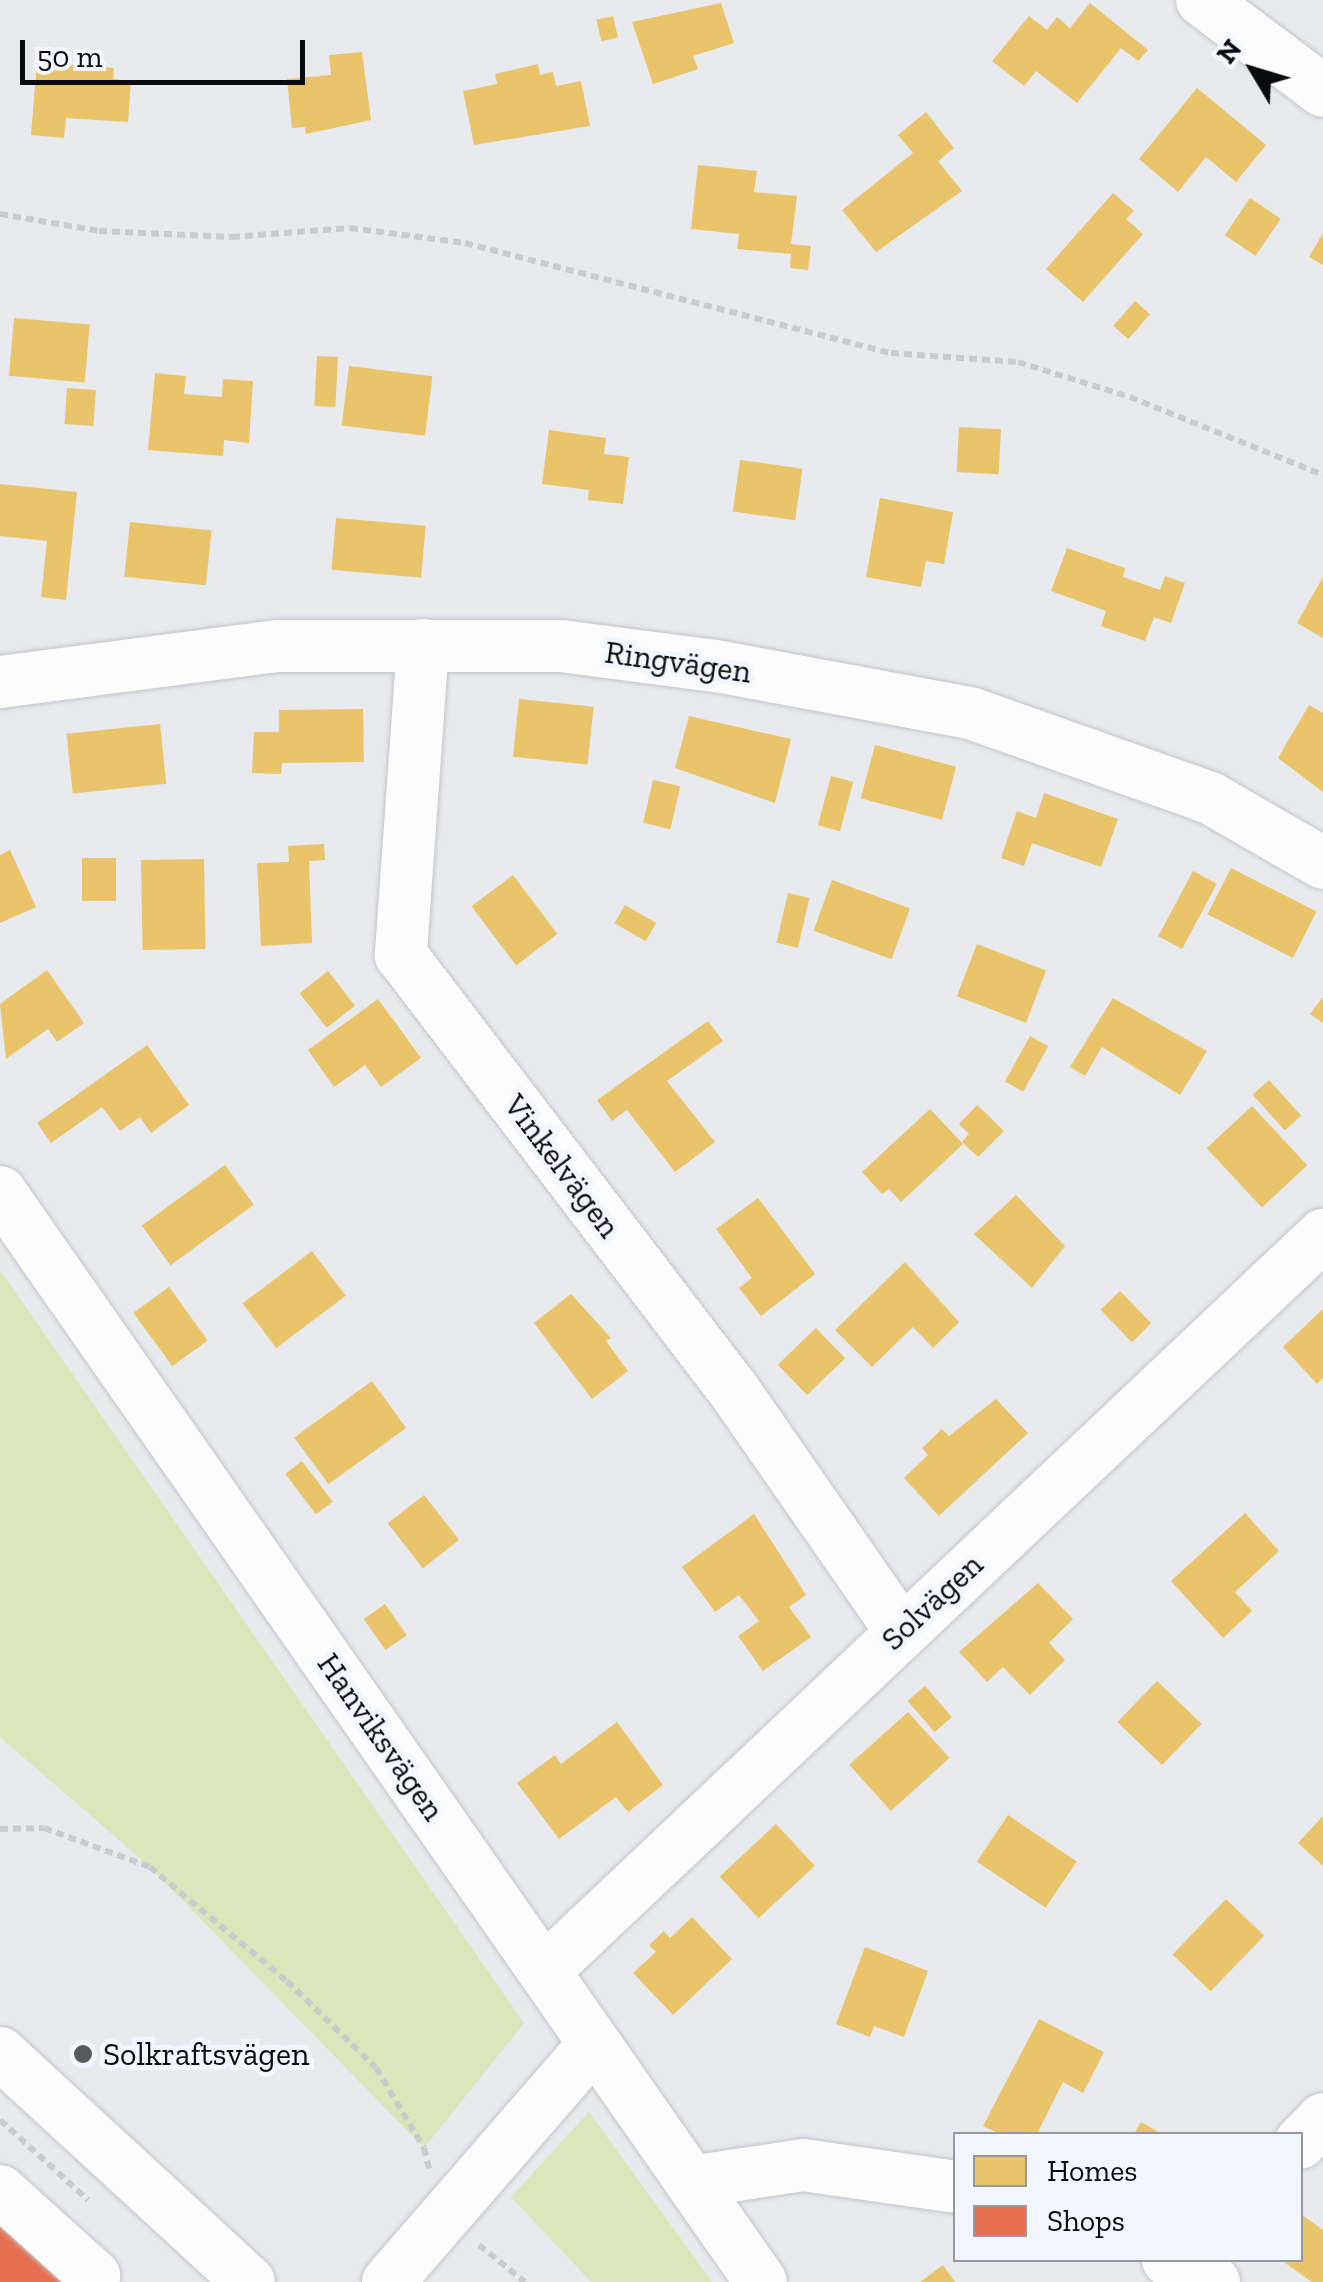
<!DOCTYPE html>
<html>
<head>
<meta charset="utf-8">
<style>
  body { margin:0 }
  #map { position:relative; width:1323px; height:2282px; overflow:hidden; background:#e8eaee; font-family:"Zilla Slab",serif }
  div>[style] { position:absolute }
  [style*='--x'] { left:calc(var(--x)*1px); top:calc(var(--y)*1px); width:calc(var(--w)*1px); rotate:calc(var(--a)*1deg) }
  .green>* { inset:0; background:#dbe6ba }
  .homes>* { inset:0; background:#e9c46a; transform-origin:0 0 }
  .shops>* { inset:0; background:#e76f51 }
  .path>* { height:6px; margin-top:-3px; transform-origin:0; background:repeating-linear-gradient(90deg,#cacbcd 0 8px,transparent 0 13px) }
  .roads { filter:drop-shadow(0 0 2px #c3c5c8) drop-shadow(0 0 2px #c3c5c8) }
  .minor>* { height:52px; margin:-26px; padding:0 26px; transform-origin:26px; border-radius:26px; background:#fcfcfc }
  .dots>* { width:28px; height:28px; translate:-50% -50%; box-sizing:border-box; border:5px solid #f2f6fe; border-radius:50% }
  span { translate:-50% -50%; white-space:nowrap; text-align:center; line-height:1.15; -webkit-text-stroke:10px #f2f6fe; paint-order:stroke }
  .street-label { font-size:32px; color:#0a0b0e }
  .poi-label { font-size:32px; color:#0a0b0e }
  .left { translate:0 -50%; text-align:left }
  .legend { position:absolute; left:953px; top:2132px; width:350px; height:130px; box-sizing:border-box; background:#f2f6fe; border:2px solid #95989e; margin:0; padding:12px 18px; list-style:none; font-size:30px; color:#0a0b0e }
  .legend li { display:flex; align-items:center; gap:20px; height:50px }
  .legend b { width:50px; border:2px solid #95989e }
  .north { position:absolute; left:1203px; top:20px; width:100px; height:100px; -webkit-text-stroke:8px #f2f6fe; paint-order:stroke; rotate:308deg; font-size:28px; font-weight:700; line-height:40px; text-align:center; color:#0a0b0e }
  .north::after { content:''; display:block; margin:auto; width:35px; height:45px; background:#0a0b0e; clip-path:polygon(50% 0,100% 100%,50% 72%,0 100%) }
  .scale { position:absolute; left:20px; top:40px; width:285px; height:45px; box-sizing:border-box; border:5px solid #0a0b0e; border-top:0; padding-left:12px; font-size:30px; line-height:35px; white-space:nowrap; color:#0a0b0e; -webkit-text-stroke:8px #f2f6fe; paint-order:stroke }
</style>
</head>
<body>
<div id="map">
  <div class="green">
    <i style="clip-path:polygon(0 1270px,524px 2023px,424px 2148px,150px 1867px,0 1737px)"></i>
    <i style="clip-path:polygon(589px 2112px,712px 2282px,713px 2282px,591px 2282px,511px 2197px)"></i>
  </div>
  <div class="homes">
    <i style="clip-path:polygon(721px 3px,734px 43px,693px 56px,698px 69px,653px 84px,632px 22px)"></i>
    <i style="clip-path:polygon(1090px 3px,1148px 50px,1138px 61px,1121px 48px,1077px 103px,1036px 71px,1024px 86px,992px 61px,1029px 16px,1047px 30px,1057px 17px,1070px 28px)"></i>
    <i style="left:613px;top:16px;width:22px;height:17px;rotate:77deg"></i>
    <i style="clip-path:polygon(362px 52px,371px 120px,306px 134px,305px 127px,292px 128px,287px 79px,331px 75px,329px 55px)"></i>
    <i style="clip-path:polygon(37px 62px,114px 68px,113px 79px,131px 81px,128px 122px,66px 118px,64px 138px,31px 135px)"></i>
    <i style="clip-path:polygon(538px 64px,540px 75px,553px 72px,556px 86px,581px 81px,590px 126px,474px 145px,463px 91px,497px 84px,495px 74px)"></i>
    <i style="clip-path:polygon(1197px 88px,1266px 145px,1236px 182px,1206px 157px,1178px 192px,1139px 159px)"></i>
    <i style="clip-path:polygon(926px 112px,954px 148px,938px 161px,962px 191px,876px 252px,842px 210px,913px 153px,898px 135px)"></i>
    <i style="clip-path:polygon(698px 165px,757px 171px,754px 192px,797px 196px,791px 244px,811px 246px,808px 270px,790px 268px,791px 254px,737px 249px,739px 234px,691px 229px)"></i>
    <i style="clip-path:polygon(1113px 193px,1134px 211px,1126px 219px,1143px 234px,1083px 302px,1046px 269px)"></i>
    <i style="left:1250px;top:198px;width:37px;height:45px;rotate:34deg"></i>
    <i style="clip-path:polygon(1323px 233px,1323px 265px,1309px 257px)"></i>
    <i style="left:1135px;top:301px;width:20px;height:33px;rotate:41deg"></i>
    <i style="left:14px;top:318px;width:76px;height:58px;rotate:5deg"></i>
    <i style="left:317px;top:356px;width:21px;height:50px;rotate:3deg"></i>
    <i style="left:349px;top:366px;width:84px;height:60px;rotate:7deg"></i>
    <i style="clip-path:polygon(155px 373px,186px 376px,184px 394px,222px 397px,223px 379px,253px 381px,249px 443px,224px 440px,223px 456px,148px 450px)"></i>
    <i style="left:67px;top:388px;width:29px;height:36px;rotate:4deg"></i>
    <i style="left:959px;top:427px;width:42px;height:45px;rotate:3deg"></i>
    <i style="clip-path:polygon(549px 430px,606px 438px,604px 454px,629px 457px,623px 504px,588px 500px,589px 490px,542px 484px)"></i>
    <i style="left:740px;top:460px;width:63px;height:52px;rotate:8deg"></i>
    <i style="clip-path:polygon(0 484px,77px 492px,66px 600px,41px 597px,47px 541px,0 536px)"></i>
    <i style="clip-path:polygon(880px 498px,953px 512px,944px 564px,926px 561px,921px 587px,866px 577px)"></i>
    <i style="left:336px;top:518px;width:90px;height:52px;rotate:5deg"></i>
    <i style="left:130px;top:522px;width:82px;height:55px;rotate:6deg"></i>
    <i style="clip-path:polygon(1067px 548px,1125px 568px,1123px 577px,1160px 590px,1165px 576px,1185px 583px,1171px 623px,1154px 617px,1145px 641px,1101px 626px,1106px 611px,1051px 591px)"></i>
    <i style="clip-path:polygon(1323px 577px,1323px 638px,1297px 623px)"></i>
    <i style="left:519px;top:699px;width:75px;height:58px;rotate:6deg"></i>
    <i style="clip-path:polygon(1309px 705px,1323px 713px,1323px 792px,1278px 758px)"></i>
    <i style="clip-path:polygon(363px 709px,364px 762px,282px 763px,281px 774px,252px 773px,254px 732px,279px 732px,279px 710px)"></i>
    <i style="clip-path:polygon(689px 716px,791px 739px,775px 803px,675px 768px)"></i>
    <i style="left:160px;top:724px;width:60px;height:94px;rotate:84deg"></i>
    <i style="left:875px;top:745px;width:84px;height:55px;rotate:15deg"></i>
    <i style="left:831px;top:776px;width:23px;height:51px;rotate:15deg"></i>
    <i style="left:653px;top:780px;width:28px;height:44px;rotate:13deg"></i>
    <i style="clip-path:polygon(1044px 793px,1118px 819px,1101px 867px,1032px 843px,1024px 866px,1001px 858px,1017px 811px,1036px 818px)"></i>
    <i style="clip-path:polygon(324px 844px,325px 860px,309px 861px,312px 943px,261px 946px,257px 863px,289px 862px,288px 846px)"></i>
    <i style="clip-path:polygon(10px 850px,36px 907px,0 923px,0 855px)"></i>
    <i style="left:116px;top:858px;width:43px;height:34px;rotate:90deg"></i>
    <i style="left:204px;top:859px;width:90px;height:63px;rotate:89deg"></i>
    <i style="left:1231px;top:868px;width:96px;height:52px;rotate:27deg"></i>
    <i style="left:1193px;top:871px;width:27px;height:74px;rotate:28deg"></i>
    <i style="left:513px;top:875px;width:74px;height:52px;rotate:53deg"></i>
    <i style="left:832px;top:880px;width:83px;height:54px;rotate:20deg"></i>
    <i style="left:788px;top:893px;width:22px;height:51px;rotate:13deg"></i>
    <i style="left:625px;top:905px;width:36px;height:21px;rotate:30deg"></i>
    <i style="left:977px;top:944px;width:74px;height:56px;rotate:21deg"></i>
    <i style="clip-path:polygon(47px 970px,84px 1023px,57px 1042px,48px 1029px,6px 1059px,0 1004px)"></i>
    <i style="left:328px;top:971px;width:44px;height:36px;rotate:52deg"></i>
    <i style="clip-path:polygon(1323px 997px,1323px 1023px,1310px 1014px)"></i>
    <i style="clip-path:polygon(1113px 998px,1207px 1051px,1180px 1095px,1102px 1047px,1085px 1076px,1070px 1067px)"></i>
    <i style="clip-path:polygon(378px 999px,421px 1058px,381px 1087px,365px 1065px,334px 1087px,308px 1050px)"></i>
    <i style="clip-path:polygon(708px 1021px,723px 1041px,667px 1081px,715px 1142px,675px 1172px,627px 1110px,612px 1121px,597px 1100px)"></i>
    <i style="left:1030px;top:1036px;width:21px;height:52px;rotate:29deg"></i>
    <i style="clip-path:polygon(147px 1045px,189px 1105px,151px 1133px,140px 1117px,120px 1131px,102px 1107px,51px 1143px,37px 1123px)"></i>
    <i style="left:1269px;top:1080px;width:48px;height:22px;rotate:48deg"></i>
    <i style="clip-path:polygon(977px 1105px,1004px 1131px,978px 1157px,962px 1142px,969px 1134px,959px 1124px)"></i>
    <i style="left:1252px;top:1106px;width:81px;height:62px;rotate:47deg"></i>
    <i style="clip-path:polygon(930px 1109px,963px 1144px,901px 1202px,889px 1189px,882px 1194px,862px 1172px)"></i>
    <i style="left:225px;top:1165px;width:49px;height:103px;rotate:54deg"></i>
    <i style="clip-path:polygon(1016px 1195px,1065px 1246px,1032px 1288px,974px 1234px)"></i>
    <i style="clip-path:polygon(758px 1198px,815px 1274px,761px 1316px,739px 1288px,752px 1278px,716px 1229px)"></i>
    <i style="left:312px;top:1251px;width:56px;height:87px;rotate:53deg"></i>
    <i style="clip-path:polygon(905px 1262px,959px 1322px,933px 1348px,913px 1327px,872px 1367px,835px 1330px)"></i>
    <i style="left:169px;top:1287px;width:66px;height:44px;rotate:54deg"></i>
    <i style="left:1120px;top:1291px;width:45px;height:27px;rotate:46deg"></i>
    <i style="clip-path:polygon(571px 1294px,611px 1338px,606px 1341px,628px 1371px,592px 1399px,534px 1323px)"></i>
    <i style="clip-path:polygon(1323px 1309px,1323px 1378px,1317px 1384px,1283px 1347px)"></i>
    <i style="left:816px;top:1328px;width:42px;height:53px;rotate:46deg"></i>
    <i style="left:372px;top:1381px;width:58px;height:96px;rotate:54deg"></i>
    <i style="clip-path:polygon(996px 1399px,1028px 1433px,939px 1516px,904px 1478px,928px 1455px,922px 1448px,942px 1429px,949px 1436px)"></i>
    <i style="left:302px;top:1461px;width:51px;height:21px;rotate:53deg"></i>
    <i style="left:424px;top:1495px;width:57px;height:46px;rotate:52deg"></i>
    <i style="clip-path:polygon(1245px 1513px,1279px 1551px,1235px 1592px,1252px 1611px,1223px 1638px,1171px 1581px)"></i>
    <i style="clip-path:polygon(754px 1514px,806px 1595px,789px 1607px,811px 1637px,763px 1671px,738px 1636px,759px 1621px,739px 1595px,715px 1612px,682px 1567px)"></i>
    <i style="clip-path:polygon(1038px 1583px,1073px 1619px,1049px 1643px,1065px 1660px,1030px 1695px,1003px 1667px,987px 1682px,959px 1652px)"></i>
    <i style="left:385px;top:1604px;width:38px;height:26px;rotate:55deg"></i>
    <i style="left:1157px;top:1681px;width:62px;height:57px;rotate:44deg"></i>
    <i style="left:925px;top:1686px;width:41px;height:23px;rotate:49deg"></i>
    <i style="left:908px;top:1712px;width:62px;height:79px;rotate:48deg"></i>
    <i style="clip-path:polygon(617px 1722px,663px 1785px,628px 1812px,616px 1797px,559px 1839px,517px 1783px,555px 1755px,561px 1764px)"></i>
    <i style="left:1008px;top:1815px;width:83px;height:56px;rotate:34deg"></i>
    <i style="clip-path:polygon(1323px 1816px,1323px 1866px,1298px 1843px)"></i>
    <i style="left:776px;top:1824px;width:57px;height:77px;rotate:47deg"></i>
    <i style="left:1226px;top:1899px;width:53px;height:77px;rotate:44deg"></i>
    <i style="clip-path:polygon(692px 1917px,732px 1959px,673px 2015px,633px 1973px,656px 1952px,649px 1945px,664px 1931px,670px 1938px)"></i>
    <i style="clip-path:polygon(865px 1947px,928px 1971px,904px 2037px,874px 2026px,870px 2037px,836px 2024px)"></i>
    <i style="clip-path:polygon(1039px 2019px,1104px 2052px,1083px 2093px,1063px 2082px,1037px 2134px,1000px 2134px,983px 2126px)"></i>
    <i style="clip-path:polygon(1141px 2122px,1162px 2134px,1134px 2134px)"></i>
    <i style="clip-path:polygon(1302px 2215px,1323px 2230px,1323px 2282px,1312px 2282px,1281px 2260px,1300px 2260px)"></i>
    <i style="clip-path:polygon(943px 2265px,955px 2282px,920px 2282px)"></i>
  </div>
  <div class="shops">
    <i style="clip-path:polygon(0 2217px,70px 2282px,0 2282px)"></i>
  </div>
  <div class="path">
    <i style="--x:0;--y:214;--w:100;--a:9.7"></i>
    <i style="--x:99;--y:231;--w:133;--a:2.6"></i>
    <i style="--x:232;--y:237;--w:118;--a:-4.4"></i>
    <i style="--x:350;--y:228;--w:116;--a:7.4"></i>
    <i style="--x:465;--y:243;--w:440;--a:14.5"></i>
    <i style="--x:891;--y:353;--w:127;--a:4.1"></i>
    <i style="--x:1018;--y:362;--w:117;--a:17.4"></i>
    <i style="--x:1130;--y:397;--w:208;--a:22"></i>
    <i style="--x:0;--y:1829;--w:44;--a:-1.3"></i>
    <i style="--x:44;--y:1828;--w:113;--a:20.2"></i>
    <i style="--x:150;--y:1867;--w:178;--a:39.8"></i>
    <i style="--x:287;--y:1981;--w:124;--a:44.3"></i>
    <i style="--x:376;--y:2068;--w:93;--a:59"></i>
    <i style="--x:424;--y:2148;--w:21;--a:76"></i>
    <i style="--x:0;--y:2120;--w:119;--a:42.3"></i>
    <i style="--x:479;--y:2245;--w:59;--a:38.8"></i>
  </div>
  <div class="roads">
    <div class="minor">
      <i style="--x:1202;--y:0;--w:151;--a:36.9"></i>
      <i style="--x:423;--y:645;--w:311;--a:94.1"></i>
      <i style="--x:401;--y:955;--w:550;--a:52.61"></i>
      <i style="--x:735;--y:1392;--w:291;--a:55.2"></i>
      <i style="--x:0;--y:682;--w:280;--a:-7.4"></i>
      <i style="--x:278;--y:646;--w:283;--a:0"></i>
      <i style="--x:561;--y:646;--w:156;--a:7.4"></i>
      <i style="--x:716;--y:666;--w:258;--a:10.5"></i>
      <i style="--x:970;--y:713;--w:255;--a:19.5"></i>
      <i style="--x:1210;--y:798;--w:130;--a:29.9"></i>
      <i style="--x:0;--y:1192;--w:1329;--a:55.08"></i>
      <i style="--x:544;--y:1971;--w:1072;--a:-43.37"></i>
      <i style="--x:0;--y:2053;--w:338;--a:42.6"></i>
      <i style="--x:1300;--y:2143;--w:33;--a:-46"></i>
      <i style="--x:691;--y:2182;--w:113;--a:-8.6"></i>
      <i style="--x:803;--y:2165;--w:155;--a:8.2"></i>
      <i style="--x:0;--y:2191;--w:127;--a:42.1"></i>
      <i style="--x:94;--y:2276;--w:8;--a:130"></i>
      <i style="--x:1168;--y:2260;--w:51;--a:25.6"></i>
      <i style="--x:388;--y:2282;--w:313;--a:-49.1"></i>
    </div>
  </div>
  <div class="dots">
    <i style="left:83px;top:2054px;background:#58595c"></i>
  </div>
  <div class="street-label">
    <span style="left:678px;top:662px;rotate:8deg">Ringvägen</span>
    <span style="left:562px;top:1166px;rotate:53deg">Vinkelvägen</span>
    <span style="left:932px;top:1602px;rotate:-43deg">Solvägen</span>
    <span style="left:381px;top:1737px;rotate:55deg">Hanviksvägen</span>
  </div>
  <div class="poi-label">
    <span class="left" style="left:103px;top:2054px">Solkraftsvägen</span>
  </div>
  <ul class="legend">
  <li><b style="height:28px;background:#e9c46a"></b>Homes</li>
  <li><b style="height:28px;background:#e76f51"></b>Shops</li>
  </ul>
  <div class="north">N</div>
  <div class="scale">50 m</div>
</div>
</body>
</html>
